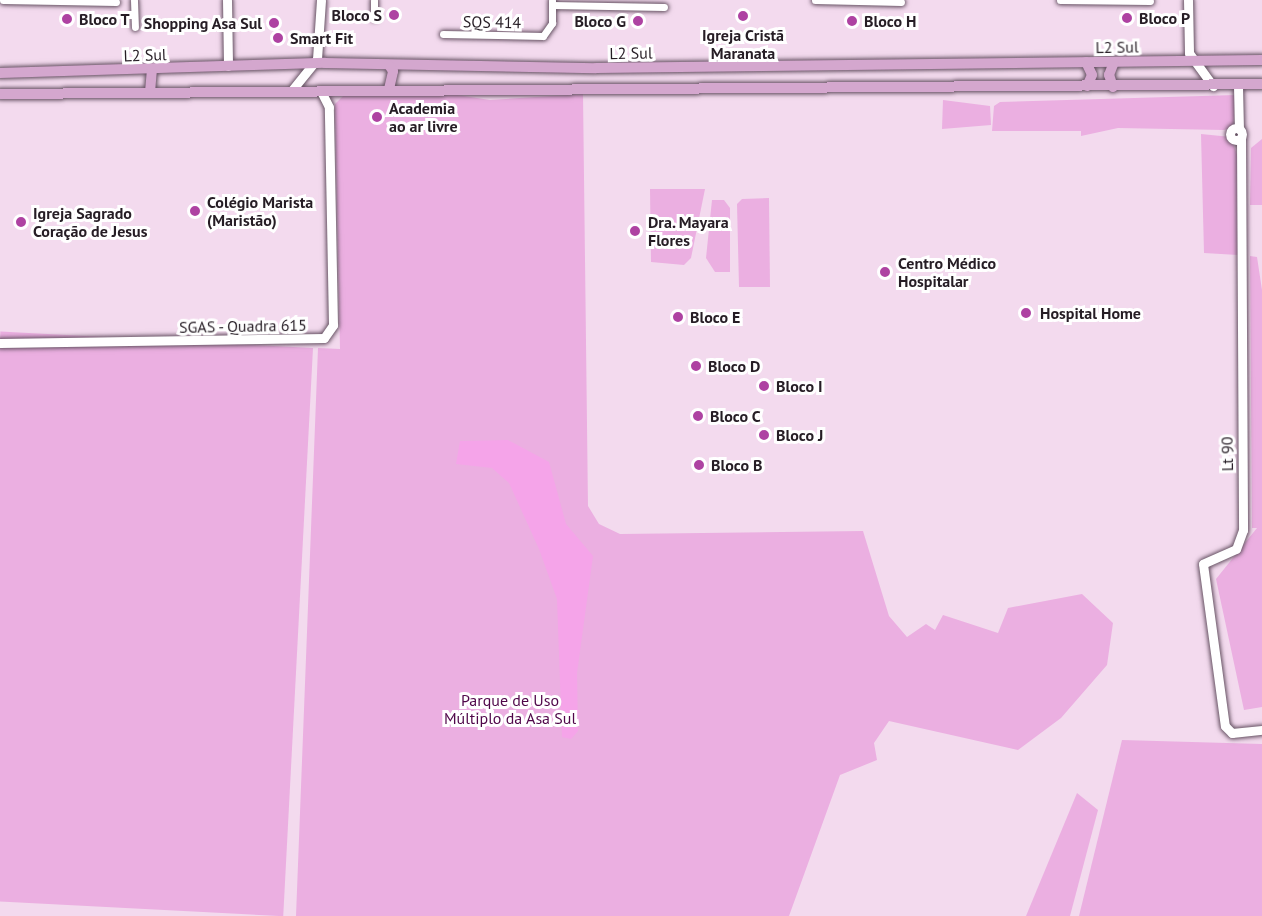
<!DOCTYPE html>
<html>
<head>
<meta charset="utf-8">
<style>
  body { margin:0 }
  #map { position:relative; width:1262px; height:916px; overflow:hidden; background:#f3daee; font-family:"PT Sans",sans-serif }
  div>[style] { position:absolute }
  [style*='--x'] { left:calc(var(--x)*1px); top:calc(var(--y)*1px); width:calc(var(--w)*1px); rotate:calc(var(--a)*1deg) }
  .green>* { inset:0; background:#ebafe1; transform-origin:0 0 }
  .water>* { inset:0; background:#f5a4e9 }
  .roads { filter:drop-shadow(0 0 2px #675364) drop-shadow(0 0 2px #675364) }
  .minor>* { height:7px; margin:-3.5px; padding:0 3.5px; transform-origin:3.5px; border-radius:3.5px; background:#fff }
  .tertiary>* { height:9px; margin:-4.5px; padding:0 4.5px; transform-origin:4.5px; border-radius:4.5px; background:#fff }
  .tertiary>.ring { margin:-4.5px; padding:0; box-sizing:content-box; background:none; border:9px solid #fff; border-radius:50% }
  .primary>* { height:10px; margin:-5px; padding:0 5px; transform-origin:5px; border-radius:5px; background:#d4a7ce }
  .dots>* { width:16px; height:16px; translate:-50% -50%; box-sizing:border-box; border:3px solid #fff; border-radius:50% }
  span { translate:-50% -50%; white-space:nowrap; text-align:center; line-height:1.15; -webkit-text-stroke:6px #fff; paint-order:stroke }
  .poi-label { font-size:16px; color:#261d25; font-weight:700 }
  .right { translate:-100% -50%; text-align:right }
  .left { translate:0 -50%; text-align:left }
  .street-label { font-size:16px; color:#261d25 }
  .park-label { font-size:16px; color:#50074a }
</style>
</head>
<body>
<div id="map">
  <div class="green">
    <i style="clip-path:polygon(345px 94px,451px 94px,490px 100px,583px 94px,588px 506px,599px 524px,620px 534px,863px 531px,889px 616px,907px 637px,926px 624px,935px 630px,943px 615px,998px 633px,1008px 608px,1082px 594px,1113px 623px,1107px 665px,1061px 718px,1018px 750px,889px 721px,874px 743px,877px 760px,840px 775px,789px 916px,296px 916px,318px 348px,340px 349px,335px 104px)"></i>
    <i style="clip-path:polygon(1236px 95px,1233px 127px,1224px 130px,1118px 128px,1081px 136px,1081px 131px,992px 131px,994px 106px,1000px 102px)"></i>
    <i style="clip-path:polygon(943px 100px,990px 106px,991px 125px,942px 129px)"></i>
    <i style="clip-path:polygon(1201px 134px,1231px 137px,1238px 158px,1238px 255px,1204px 253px)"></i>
    <i style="clip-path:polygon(1262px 139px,1262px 205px,1250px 205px,1251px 148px)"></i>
    <i style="clip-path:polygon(650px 189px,705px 189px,691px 258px,684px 265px,651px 262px)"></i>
    <i style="clip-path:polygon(769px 198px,770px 287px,739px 287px,737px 204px,742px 199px)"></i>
    <i style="clip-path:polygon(712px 200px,724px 200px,730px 208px,730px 272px,715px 272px,706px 258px)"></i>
    <i style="clip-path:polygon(1250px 256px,1257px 257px,1262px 290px,1262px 707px,1244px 710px,1216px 579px,1257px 528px,1252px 528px)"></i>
    <i style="left:313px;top:348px;width:569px;height:313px;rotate:93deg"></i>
    <i style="clip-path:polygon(1122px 740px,1262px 744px,1262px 916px,1079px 916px)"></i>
    <i style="clip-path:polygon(1077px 793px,1098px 810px,1070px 916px,1026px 916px)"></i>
  </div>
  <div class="water">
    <i style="clip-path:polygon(508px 440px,549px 462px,566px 524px,593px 556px,577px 673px,578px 731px,571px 739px,562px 737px,557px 599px,539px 549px,509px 483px,492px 468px,456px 464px,460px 441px)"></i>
  </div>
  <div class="roads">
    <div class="minor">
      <i style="--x:3;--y:0;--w:113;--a:1"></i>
      <i style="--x:134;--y:0;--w:27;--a:88"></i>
      <i style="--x:374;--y:0;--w:17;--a:90"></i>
      <i style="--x:815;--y:0;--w:86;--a:1.3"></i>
      <i style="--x:1060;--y:0;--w:90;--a:0.6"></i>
      <i style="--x:552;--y:5;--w:112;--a:1"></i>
      <i style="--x:443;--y:34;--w:100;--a:1.1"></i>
      <i style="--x:543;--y:36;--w:16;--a:-55"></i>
      <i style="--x:552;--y:23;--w:23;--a:-90"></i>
    </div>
    <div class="tertiary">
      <i style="--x:227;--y:0;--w:66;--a:89.1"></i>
      <i style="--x:1188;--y:0;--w:53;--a:88.9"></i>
      <i style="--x:1189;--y:53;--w:41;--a:54"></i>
      <i style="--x:1238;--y:86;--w:43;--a:88.7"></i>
      <i style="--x:292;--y:90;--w:40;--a:-51"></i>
      <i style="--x:317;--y:59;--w:59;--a:-86.1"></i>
      <i class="ring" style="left:1230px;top:128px;width:3px;height:3px"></i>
      <i style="--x:1241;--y:138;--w:392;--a:89.7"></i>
      <i style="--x:1243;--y:530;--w:20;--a:110"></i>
      <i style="--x:1236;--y:549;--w:36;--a:156"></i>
      <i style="--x:1203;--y:564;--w:163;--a:82.3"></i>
      <i style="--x:1225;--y:726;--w:10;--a:45"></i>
      <i style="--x:1232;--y:733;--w:30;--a:-6"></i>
      <i style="--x:0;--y:343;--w:324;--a:-0.9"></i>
      <i style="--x:324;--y:338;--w:16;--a:-55"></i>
      <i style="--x:333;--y:325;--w:218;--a:-91.1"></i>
      <i style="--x:329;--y:107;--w:18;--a:-117"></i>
    </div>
    <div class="primary">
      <i style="--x:1086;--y:62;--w:14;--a:65"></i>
      <i style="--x:1092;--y:75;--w:12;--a:114"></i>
      <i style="--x:0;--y:73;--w:325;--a:-1.8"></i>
      <i style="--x:325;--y:63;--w:271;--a:1.1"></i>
      <i style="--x:596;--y:68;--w:666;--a:-0.69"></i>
      <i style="--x:1113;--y:87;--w:13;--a:-108"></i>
      <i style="--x:1109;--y:75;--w:14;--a:-69"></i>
      <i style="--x:389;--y:89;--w:18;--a:-77"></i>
      <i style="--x:393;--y:71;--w:7;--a:-124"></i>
      <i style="--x:150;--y:92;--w:22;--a:-85"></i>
      <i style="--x:0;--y:94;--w:1262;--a:-0.45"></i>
    </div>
  </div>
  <div class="dots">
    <i style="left:394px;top:15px;background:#ae42a2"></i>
    <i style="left:743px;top:16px;background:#ae42a2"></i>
    <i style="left:1127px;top:18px;background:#ae42a2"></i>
    <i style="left:67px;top:19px;background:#ae42a2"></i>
    <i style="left:638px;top:21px;background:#ae42a2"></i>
    <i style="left:852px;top:21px;background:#ae42a2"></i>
    <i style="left:274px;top:23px;background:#ae42a2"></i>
    <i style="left:278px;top:38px;background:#ae42a2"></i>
    <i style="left:377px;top:117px;background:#ae42a2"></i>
    <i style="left:195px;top:211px;background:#ae42a2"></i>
    <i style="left:21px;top:222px;background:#ae42a2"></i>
    <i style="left:635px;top:231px;background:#ae42a2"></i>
    <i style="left:885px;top:272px;background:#ae42a2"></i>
    <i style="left:1026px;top:313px;background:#ae42a2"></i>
    <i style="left:678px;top:317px;background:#ae42a2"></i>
    <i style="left:696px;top:366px;background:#ae42a2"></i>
    <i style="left:764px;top:386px;background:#ae42a2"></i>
    <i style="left:698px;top:416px;background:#ae42a2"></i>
    <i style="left:764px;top:435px;background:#ae42a2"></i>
    <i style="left:699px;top:465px;background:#ae42a2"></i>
  </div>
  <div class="poi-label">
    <span class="right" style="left:382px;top:15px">Bloco S</span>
    <span class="left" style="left:1139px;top:18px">Bloco P</span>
    <span class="left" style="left:79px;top:19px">Bloco T</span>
    <span class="right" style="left:626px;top:21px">Bloco G</span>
    <span class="left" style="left:864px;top:21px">Bloco H</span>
    <span class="right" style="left:262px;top:23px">Shopping Asa Sul</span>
    <span style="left:743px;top:44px">Igreja Cristã<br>Maranata</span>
    <span class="left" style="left:290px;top:38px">Smart Fit</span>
    <span class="left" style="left:389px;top:117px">Academia<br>ao ar livre</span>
    <span class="left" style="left:207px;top:211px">Colégio Marista<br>(Maristão)</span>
    <span class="left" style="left:33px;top:222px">Igreja Sagrado<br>Coração de Jesus</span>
    <span class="left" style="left:648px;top:231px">Dra. Mayara<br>Flores</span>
    <span class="left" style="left:898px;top:272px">Centro Médico<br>Hospitalar</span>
    <span class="left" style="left:1040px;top:313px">Hospital Home</span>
    <span class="left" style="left:690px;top:317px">Bloco E</span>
    <span class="left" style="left:708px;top:366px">Bloco D</span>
    <span class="left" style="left:776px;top:386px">Bloco I</span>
    <span class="left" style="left:710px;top:416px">Bloco C</span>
    <span class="left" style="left:776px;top:435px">Bloco J</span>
    <span class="left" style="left:711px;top:465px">Bloco B</span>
  </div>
  <div class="street-label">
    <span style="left:492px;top:22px;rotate:1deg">SQS 414</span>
    <span style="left:1117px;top:47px;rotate:-1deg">L2 Sul</span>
    <span style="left:631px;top:53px;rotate:-1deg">L2 Sul</span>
    <span style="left:145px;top:55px;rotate:-2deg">L2 Sul</span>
    <span style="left:243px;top:326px;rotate:-1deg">SGAS - Quadra 615</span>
    <span style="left:1227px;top:454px;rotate:-91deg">Lt 90</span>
  </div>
  <div class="park-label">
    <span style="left:510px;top:709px">Parque de Uso<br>Múltiplo da Asa Sul</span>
  </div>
</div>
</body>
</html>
